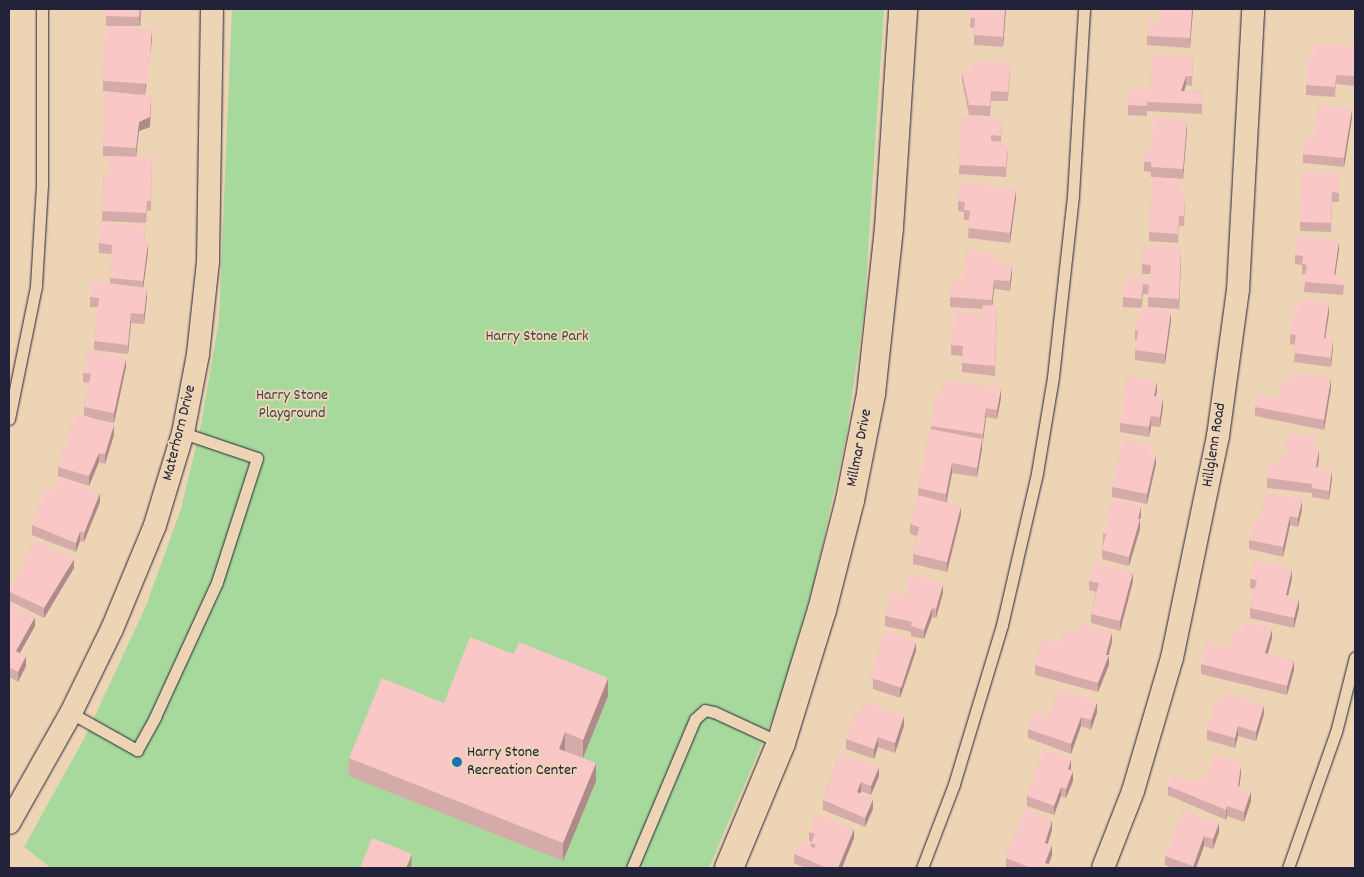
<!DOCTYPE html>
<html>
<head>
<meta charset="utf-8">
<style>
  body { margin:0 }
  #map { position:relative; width:1364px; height:877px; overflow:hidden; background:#edd4b5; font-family:Dekko,sans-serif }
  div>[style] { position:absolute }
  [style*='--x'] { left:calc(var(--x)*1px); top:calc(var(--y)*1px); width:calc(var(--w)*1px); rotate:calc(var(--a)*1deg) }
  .green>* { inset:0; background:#a6d99b }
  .roads { filter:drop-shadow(0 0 1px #22223b) drop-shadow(0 0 1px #22223b) }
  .service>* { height:11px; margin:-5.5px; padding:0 5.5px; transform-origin:5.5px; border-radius:5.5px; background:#edd4b5 }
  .minor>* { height:22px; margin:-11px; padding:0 11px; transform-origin:11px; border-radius:11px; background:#edd4b5 }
  .tertiary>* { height:28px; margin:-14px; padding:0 14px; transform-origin:14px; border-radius:14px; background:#edd4b5 }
  .wall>* { inset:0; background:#d5abaa; transform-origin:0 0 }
  .shaded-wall>* { inset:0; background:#ae8b8b }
  .building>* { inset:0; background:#f8c7c6; transform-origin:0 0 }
  .dots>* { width:14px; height:14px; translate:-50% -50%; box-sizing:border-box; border:2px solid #edd4b5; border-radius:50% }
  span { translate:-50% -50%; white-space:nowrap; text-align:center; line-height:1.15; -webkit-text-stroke:4px #edd4b5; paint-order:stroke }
  .park-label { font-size:16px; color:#3c474e }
  .street-label { font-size:16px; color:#22223b }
  .poi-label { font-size:16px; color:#22223b }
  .left { translate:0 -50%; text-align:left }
  .frame { position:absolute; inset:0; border:10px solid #22223b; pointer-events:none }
</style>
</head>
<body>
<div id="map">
  <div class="green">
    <i style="clip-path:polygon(232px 9px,884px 9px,864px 312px,846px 437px,814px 583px,778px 706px,709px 868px,51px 868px,24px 847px,85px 737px,146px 606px,181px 509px,201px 425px,219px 320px)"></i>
  </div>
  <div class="roads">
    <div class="service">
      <i style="--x:9;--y:419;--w:136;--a:-78.5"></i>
      <i style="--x:36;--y:286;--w:102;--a:-86.6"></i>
      <i style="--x:42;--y:184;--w:175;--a:-90"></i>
      <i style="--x:71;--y:713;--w:76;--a:29.3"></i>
      <i style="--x:137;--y:750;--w:38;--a:-61"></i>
      <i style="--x:155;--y:717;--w:149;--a:-65.3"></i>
      <i style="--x:217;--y:582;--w:130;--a:-72.1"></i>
      <i style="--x:257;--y:458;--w:78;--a:-161.3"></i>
      <i style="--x:632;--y:868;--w:162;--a:-67.1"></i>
      <i style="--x:695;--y:719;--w:13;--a:-42"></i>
      <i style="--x:705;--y:710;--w:9;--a:13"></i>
      <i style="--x:714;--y:712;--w:74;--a:24.8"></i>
      <i style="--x:922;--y:868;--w:90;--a:-69.1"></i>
      <i style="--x:954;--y:784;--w:166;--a:-73.2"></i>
      <i style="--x:1002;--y:625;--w:156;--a:-77"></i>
      <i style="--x:1037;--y:473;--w:97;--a:-80.5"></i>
      <i style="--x:1053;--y:377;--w:183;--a:-83.7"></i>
      <i style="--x:1073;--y:195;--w:186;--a:-86.6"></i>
      <i style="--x:1288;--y:868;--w:144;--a:-70.6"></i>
      <i style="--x:1336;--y:732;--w:77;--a:-75.8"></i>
    </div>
    <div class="minor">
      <i style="--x:9;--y:823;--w:126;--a:-60.6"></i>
      <i style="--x:71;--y:713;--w:93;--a:-64"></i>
      <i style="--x:112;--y:629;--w:113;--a:-67.5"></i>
      <i style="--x:155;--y:525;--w:96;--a:-73.1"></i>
      <i style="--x:183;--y:433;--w:80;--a:-79.2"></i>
      <i style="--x:198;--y:354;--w:93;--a:-83.8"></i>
      <i style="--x:208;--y:262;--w:253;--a:-89.1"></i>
      <i style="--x:1103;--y:868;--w:83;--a:-68.7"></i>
      <i style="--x:1133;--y:791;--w:139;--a:-73.7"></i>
      <i style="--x:1172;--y:658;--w:227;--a:-78.3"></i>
      <i style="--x:1218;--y:436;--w:147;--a:-82.2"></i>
      <i style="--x:1238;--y:290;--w:281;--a:-86.9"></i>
    </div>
    <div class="tertiary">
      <i style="--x:729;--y:868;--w:135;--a:-67.4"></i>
      <i style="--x:781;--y:743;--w:139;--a:-72.9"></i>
      <i style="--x:822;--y:610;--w:114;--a:-75.7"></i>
      <i style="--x:850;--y:500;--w:108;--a:-78.8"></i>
      <i style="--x:871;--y:394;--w:167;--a:-83.8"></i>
      <i style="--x:889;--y:228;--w:219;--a:-86.3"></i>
    </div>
  </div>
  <div class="wall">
    <i style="left:106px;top:9px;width:35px;height:17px"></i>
    <i style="clip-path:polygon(971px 9px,1006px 9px,1003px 47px,974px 45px,974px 28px,970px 27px)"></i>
    <i style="clip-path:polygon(1193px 9px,1190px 48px,1147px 45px,1147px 36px)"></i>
    <i style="clip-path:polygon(152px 39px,145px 94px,151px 104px,150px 127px,139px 131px,136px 157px,152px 157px,151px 211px,147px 210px,146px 223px,102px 221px,104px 172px,109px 172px,109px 156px,103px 156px,103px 146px,133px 94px,103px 91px,103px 81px)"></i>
    <i style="clip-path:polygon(1355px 46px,1355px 86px,1336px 84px,1335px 97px,1306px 95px,1306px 85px,1314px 55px)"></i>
    <i style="clip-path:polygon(1193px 57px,1192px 86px,1186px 85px,1184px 91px,1202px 92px,1202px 114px,1147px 111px,1147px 116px,1128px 115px,1128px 105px,1134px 93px,1151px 90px)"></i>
    <i style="clip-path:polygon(962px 72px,1010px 73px,1008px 101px,991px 101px,990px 116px,969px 115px,962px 81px)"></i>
    <i style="clip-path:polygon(962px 116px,1002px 127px,1001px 141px,1008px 151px,1006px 177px,959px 174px)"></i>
    <i style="clip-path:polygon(1352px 118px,1344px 167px,1303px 163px,1303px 154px,1313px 139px)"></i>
    <i style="clip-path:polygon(1187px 129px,1183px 179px,1151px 177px,1151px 172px,1144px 171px,1144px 162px,1152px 148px)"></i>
    <i style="clip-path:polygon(1339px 173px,1339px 202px,1332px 202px,1331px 232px,1300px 231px,1300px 222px)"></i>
    <i style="clip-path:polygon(1182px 194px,1185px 204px,1184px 226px,1179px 226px,1178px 243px,1149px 241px,1149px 232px)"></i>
    <i style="clip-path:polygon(1016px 198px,1010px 243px,968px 238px,969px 220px,964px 220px,964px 212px,958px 211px,958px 201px)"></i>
    <i style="clip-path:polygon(145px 235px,144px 242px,148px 252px,143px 287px,147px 297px,144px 324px,131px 323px,128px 354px,94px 350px,94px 341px,98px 307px,90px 307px,90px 297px,110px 283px,112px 254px,99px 253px,99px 243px)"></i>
    <i style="clip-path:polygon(1339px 250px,1335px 275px,1344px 286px,1343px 295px,1304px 292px,1306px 274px,1302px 274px,1302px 265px,1295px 264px,1295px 255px)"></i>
    <i style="clip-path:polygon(1181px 258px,1179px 309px,1148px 307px,1148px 294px,1143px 294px,1142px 307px,1171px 321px,1165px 364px,1135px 360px,1135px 350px,1137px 340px,1135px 340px,1135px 330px,1140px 320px,1140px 308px,1123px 307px,1123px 297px,1150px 279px,1150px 274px,1142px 274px,1142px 264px)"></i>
    <i style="clip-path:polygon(996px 263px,1012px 274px,1010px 291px,994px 289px,992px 306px,997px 316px,995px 376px,962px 372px,962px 356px,951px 355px,951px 345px,982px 314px,983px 309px,950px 307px,950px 297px,962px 281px)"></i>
    <i style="clip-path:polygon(1329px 313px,1325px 338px,1333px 348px,1331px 367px,1294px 362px,1295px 345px,1290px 344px,1290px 334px)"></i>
    <i style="clip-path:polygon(126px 367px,114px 423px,92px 418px,114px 435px,105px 464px,99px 462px,89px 486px,58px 476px,58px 467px,84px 416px,84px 407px,89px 383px,83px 382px,83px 373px)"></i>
    <i style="clip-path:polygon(1331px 388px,1324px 430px,1255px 416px,1255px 407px,1279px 399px)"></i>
    <i style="clip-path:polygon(1157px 391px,1156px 396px,1163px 407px,1160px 427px,1151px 426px,1149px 437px,1120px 432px,1120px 423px)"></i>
    <i style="clip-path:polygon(1001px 398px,997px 419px,986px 417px,982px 443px,982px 449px,977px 477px,952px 473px,947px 502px,961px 515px,947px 572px,913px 564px,913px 554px,917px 536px,910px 534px,910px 524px,918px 495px,918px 488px,931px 429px,931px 426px)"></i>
    <i style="clip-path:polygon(1316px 448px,1319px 458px,1318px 467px,1332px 479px,1329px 500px,1312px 497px,1312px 493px,1267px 488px,1267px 478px,1284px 456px)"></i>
    <i style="clip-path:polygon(1151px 454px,1156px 464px,1147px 504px,1112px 497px,1112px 487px)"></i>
    <i style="clip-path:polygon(100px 502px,84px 542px,80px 541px,76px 552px,32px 535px,32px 525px)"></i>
    <i style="clip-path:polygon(1302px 509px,1298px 527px,1290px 525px,1283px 557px,1249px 549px,1249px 540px,1259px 522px)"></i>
    <i style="clip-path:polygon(1141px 515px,1140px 519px,1140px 529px,1129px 566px,1102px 559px,1102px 550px,1103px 543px,1103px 533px)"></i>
    <i style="clip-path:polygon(74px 568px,44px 618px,10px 601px,10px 592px)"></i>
    <i style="clip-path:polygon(1292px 578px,1288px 596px,1299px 608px,1294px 628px,1250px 618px,1250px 608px,1255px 589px,1250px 588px,1250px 579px)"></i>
    <i style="clip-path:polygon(1089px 581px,1133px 581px,1120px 631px,1091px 623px,1091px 614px,1096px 592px,1089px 590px)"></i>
    <i style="clip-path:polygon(943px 593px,936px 618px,932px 617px,924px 639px,911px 636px,911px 632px,885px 626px,885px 616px,904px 597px)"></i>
    <i style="clip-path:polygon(9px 603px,35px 626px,20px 653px,26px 666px,18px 682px,9px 677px)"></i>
    <i style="clip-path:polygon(1272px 638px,1268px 654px,1294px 670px,1287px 695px,1201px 674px,1201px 664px,1229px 648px)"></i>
    <i style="clip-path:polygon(1112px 642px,1108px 655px,1109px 665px,1098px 692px,1035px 675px,1035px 665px)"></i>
    <i style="clip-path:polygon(916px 651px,900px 698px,873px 689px,873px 679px)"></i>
    <i style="clip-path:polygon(608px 696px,583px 758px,565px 751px,596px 781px,563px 861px,349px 776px,349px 758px)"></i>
    <i style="clip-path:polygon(1221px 702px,1264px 714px,1256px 741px,1238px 736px,1235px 748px,1207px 740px,1207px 730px)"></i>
    <i style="clip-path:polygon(1097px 712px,1091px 730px,1081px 726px,1071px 754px,1028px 738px,1028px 729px,1048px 717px)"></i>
    <i style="clip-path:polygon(904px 726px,895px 753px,878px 747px,874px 759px,846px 749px,846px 739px)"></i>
    <i style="clip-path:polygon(840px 754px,879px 776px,871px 795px,861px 791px,860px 794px,873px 809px,865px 827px,823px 810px,823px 800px)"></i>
    <i style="clip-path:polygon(1071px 769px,1071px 770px,1073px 781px,1066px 798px,1061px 796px,1054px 815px,1027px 806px,1027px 796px)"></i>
    <i style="clip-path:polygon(1241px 774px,1239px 787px,1251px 801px,1244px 822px,1227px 816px,1226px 820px,1168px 795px,1168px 786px,1192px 782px,1201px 779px)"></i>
    <i style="clip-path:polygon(1219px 823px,1219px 832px,1213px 849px,1204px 846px,1196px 868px,1173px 868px,1165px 865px,1165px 856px)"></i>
    <i style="clip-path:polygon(1052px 830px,1048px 844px,1052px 855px,1049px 864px,1051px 868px,1006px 868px,1006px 858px,1009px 850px)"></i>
    <i style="clip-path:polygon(809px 832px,854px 838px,842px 868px,805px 868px,794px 863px,794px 854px,811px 846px,811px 842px,809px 841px)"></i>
  </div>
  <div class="shaded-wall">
    <i style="clip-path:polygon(140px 9px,141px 9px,139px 26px,139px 17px)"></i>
    <i style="clip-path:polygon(1005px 9px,1006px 9px,1003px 47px,1003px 37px)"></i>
    <i style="clip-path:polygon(1192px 9px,1193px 9px,1190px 48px,1190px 38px)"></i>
    <i style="clip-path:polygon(152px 29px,152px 39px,145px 95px,145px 85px)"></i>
    <i style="clip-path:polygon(1186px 76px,1186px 85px,1181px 100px,1181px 91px)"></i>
    <i style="clip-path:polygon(151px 95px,150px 127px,139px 131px,136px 157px,136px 148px,139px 122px)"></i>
    <i style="clip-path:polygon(1352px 109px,1352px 118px,1344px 167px,1344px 158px)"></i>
    <i style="clip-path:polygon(1187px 119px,1187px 129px,1183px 179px,1183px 169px)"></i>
    <i style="clip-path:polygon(1016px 189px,1016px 198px,1010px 243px,1010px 233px)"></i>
    <i style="clip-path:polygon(1339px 241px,1339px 250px,1334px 284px,1334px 275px)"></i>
    <i style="clip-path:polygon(148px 242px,148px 252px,143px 290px,143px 281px)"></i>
    <i style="clip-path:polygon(1181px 248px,1181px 258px,1179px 309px,1179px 299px)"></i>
    <i style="clip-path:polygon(1012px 264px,1012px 274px,1010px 291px,1010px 281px)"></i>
    <i style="clip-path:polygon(994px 280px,994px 289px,992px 309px,992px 300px)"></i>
    <i style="clip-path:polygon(147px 288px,147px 297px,144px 324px,144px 314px)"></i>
    <i style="clip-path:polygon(1329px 303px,1329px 313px,1324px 347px,1324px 338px)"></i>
    <i style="clip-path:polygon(1171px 311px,1171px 321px,1165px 364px,1165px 354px)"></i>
    <i style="clip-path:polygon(131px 313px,131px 323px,128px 354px,128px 345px)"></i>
    <i style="clip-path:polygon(1333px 339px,1333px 348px,1331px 367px,1331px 358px)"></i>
    <i style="clip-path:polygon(126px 358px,126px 367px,114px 423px,114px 413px)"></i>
    <i style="clip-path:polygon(1331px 378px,1331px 388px,1324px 430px,1324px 420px)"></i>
    <i style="clip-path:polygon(1157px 381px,1157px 391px,1154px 405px,1154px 396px)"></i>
    <i style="clip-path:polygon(1001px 388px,1001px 398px,997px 419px,997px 410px)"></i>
    <i style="clip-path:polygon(1163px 397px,1163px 407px,1160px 427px,1160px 417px)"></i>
    <i style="clip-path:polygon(986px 408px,986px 417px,983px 443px,983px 434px)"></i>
    <i style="clip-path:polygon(1151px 416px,1151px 426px,1149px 437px,1149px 427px)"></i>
    <i style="clip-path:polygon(114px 425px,114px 435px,105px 464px,105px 454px)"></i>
    <i style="clip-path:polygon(982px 439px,982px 449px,977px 477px,977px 468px)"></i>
    <i style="clip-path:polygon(1319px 449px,1319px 458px,1316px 476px,1316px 467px)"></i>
    <i style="clip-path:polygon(99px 453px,99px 462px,89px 486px,89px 476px)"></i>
    <i style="clip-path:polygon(1156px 455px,1156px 464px,1147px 504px,1147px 494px)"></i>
    <i style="clip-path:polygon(952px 463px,952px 473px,946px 503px,946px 494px)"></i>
    <i style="clip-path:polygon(1332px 469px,1332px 479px,1329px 500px,1329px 491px)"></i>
    <i style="clip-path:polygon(100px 493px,100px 502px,84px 542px,84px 533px)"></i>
    <i style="clip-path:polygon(1302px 500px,1302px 509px,1298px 527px,1298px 518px)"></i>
    <i style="clip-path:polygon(961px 506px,961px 515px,947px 572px,947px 562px)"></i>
    <i style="clip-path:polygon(1141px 506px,1141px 515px,1138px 528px,1138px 519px)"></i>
    <i style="clip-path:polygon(1290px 516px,1290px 525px,1283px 557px,1283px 547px)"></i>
    <i style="clip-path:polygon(1140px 519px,1140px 529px,1129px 566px,1129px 557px)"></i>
    <i style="clip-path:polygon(80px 531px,80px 541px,76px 552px,76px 543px)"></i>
    <i style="clip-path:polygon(74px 559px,74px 568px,44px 618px,44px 608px)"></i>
    <i style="clip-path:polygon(1292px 569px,1292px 578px,1286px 605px,1286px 595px)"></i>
    <i style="clip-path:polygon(1133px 572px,1133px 581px,1120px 631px,1120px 621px)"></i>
    <i style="clip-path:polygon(943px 584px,943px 593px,936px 618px,936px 609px)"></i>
    <i style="clip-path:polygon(1299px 598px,1299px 608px,1294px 628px,1294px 618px)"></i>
    <i style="clip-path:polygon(932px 608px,932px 617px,924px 639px,924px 630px)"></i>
    <i style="clip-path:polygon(35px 617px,35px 626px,16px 660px,16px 651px)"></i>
    <i style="clip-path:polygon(1272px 629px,1272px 638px,1265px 663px,1265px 653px)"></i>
    <i style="clip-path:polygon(1112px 632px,1112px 642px,1108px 658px,1109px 655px,1109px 665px,1098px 692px,1098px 683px)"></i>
    <i style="clip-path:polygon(916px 641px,916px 651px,900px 698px,900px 688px)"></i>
    <i style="clip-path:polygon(26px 656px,26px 666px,18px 682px,18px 672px)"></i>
    <i style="clip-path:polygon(1294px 660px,1294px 670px,1287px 695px,1287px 686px)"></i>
    <i style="clip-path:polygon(608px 678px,608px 696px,583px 758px,583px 740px)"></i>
    <i style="clip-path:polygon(1097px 702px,1097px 712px,1091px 730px,1091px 720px)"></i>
    <i style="clip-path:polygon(1264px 705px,1264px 714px,1256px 741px,1256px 732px)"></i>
    <i style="clip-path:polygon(904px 716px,904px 726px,895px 753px,895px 743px)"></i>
    <i style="clip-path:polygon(1081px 717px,1081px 726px,1071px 754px,1071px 744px)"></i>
    <i style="clip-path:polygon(1238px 726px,1238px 736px,1235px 748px,1235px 738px)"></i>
    <i style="clip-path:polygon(565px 732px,565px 751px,559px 767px,559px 749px)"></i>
    <i style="clip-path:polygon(878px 737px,878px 747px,874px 759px,874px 749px)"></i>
    <i style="clip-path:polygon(1071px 759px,1071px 769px,1068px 779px,1068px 769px)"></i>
    <i style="clip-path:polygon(596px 763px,596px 781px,563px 861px,563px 843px)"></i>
    <i style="clip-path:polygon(1241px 764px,1241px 774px,1238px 796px,1238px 786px)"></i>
    <i style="clip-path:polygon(879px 767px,879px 776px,871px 795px,871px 786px)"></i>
    <i style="clip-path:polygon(1073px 771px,1073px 781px,1066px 798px,1066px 789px)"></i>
    <i style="clip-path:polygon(861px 782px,861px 791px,857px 802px,857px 792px)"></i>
    <i style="clip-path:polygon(1061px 787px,1061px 796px,1054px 815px,1054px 806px)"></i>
    <i style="clip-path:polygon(1251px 791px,1251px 801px,1244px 822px,1244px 812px)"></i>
    <i style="clip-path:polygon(873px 799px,873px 809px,865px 827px,865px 818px)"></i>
    <i style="clip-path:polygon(1227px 806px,1227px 816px,1226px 820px,1226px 810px)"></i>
    <i style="clip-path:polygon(1052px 820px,1052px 830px,1045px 852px,1045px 843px)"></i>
    <i style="clip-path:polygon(1219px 823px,1219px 832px,1213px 849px,1213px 839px)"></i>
    <i style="clip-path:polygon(854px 829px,854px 838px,842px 868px,838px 868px)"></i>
    <i style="clip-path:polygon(1204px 836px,1204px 846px,1196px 868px,1193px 868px)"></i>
    <i style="clip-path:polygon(1052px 845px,1052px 855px,1047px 868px,1045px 863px)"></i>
    <i style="clip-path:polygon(412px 854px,411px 868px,406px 868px)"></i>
  </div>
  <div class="building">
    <i style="clip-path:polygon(106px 9px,140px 9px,139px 17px,106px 16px)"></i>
    <i style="clip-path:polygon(971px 9px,1005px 9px,1003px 37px,974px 35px,975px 18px,970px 18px)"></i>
    <i style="clip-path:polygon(1161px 9px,1192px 9px,1190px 38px,1147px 36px,1148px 20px,1160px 21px)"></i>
    <i style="left:106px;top:26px;width:46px;height:55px;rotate:4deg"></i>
    <i style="clip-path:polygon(1315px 44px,1355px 46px,1355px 76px,1336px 75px,1335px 87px,1306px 85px,1308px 55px,1314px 55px)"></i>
    <i style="clip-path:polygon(1152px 55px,1193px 57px,1192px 76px,1186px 76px,1181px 91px,1202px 92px,1202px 104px,1147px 102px,1147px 106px,1128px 105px,1128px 93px,1134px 93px,1135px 89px,1151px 90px)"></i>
    <i style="clip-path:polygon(970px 61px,1010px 63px,1008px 92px,991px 91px,990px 106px,969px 105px,962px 72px,969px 72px)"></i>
    <i style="clip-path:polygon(105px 93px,151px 95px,150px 117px,139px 122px,136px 148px,103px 146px)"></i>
    <i style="clip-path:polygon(1319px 105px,1352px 109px,1344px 158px,1303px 154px,1305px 138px,1313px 139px)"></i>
    <i style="clip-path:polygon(962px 116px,1002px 118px,1001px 136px,991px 135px,991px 141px,1008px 142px,1006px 167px,959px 165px)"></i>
    <i style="clip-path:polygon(1154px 117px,1187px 119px,1183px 169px,1151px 167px,1151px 162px,1144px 162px,1145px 147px,1152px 148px)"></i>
    <i style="clip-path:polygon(109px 156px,152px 157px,151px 201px,147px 201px,146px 213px,102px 211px,104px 172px,109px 172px)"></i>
    <i style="clip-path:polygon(1302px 172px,1339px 173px,1339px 193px,1332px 192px,1331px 223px,1300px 222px)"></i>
    <i style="clip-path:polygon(1153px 177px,1182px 179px,1181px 194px,1185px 194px,1184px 216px,1179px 216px,1178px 234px,1149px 232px)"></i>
    <i style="clip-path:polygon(960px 182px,1016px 189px,1010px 233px,968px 228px,970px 211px,964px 210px,965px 202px,958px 201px)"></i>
    <i style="clip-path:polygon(100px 222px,145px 226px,144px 242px,148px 242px,143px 281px,110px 278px,112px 245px,99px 243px)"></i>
    <i style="clip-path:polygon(1298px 235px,1339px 241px,1334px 275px,1344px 276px,1343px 285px,1304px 282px,1307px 265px,1302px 264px,1303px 256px,1295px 255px)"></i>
    <i style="clip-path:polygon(1144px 245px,1181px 248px,1179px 299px,1148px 297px,1149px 285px,1143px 284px,1141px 299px,1123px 297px,1125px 277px,1150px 279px,1151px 265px,1142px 264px)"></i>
    <i style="clip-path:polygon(967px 251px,996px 254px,995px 263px,1012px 264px,1010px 281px,994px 280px,992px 300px,950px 297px,952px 280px,962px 281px)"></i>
    <i style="clip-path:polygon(92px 281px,147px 288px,144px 314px,131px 313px,128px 345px,94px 341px,99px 298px,90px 297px)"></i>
    <i style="clip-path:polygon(1299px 299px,1329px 303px,1324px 338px,1333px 339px,1331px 358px,1294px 353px,1296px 335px,1290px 334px,1293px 311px,1297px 311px)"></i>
    <i style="clip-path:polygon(983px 305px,997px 306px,995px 366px,962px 363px,963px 346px,951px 345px,955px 311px,982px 314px)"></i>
    <i style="clip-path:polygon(1140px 307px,1171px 311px,1165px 354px,1135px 350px,1138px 331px,1135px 330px,1136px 320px,1140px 320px)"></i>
    <i style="clip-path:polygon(88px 350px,126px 358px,114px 413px,84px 407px,91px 374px,83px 373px)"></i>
    <i style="clip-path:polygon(1290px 372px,1331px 378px,1324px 420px,1255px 407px,1257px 395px,1279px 399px,1282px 381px,1289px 382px)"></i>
    <i style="clip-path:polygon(1127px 376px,1157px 381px,1154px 396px,1163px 397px,1160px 417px,1151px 416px,1149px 427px,1120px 423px)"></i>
    <i style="clip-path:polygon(944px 380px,1001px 388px,997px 410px,986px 408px,983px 434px,931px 426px,936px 394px,942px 395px)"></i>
    <i style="clip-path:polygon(76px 413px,114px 425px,105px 454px,99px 453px,89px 476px,58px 467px)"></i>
    <i style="clip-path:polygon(930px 429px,982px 439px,977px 468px,952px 463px,946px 494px,918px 488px)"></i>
    <i style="clip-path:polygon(1288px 433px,1316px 438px,1315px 448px,1319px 449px,1316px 467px,1332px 469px,1329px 491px,1312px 488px,1312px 484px,1267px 478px,1270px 463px,1278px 464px,1280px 456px,1284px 456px)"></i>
    <i style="clip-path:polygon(1123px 439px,1151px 445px,1150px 453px,1156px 455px,1147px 494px,1112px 487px)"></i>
    <i style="clip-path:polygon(60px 477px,100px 493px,84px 533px,80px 531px,76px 543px,32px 525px,46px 488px,54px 491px)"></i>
    <i style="clip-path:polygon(1266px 492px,1302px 500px,1298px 518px,1290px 516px,1283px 547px,1249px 540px,1253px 521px,1259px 522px)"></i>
    <i style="clip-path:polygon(918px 495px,961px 506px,947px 562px,913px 554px,919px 527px,910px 524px)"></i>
    <i style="clip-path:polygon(1113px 499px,1141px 506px,1138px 519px,1140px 519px,1129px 557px,1102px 550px,1106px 534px,1103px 533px)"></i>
    <i style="clip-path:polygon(35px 540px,74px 559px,44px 608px,10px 592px)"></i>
    <i style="clip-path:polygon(1255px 560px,1292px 569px,1286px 595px,1299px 598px,1294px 618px,1250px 608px,1257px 580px,1250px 579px)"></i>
    <i style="clip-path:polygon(1094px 562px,1133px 572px,1120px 621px,1091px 614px,1099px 583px,1089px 581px)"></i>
    <i style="clip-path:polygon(910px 574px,943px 584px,936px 609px,932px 608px,924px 630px,911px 626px,912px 622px,885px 616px,891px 593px,904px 597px)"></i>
    <i style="clip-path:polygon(9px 603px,35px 617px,16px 651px,26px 656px,18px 672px,9px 667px)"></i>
    <i style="clip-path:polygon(1244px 621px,1272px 629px,1265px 653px,1294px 660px,1287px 686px,1201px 664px,1207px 642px,1229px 648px,1234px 630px,1241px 632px)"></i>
    <i style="clip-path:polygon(1082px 623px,1112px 632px,1106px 655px,1109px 655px,1098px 683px,1035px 665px,1042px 639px,1061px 644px,1065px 629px,1079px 633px)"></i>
    <i style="left:885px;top:631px;width:33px;height:49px;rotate:18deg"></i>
    <i style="clip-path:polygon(470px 637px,514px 654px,519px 642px,608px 678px,583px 740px,565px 732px,559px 749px,596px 763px,563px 843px,349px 758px,382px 678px,444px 703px)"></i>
    <i style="clip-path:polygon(1059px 688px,1097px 702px,1091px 720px,1081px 717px,1071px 744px,1028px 729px,1034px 712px,1048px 717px)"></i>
    <i style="clip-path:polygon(1224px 693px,1264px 705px,1256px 732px,1238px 726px,1235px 738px,1207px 730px,1216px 700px,1221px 702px)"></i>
    <i style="clip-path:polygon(865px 702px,904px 716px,895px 743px,878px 737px,874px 749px,846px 739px,856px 711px,861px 713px)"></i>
    <i style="clip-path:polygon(1044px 749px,1071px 759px,1068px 769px,1073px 771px,1066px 789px,1061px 787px,1054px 806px,1027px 796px)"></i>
    <i style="clip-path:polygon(840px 754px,879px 767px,871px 786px,861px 782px,857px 792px,873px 799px,865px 818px,823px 800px)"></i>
    <i style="clip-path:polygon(1214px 754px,1241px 764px,1238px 786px,1251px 791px,1244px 812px,1227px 806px,1226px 810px,1168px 786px,1171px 775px,1192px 782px,1194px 777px,1201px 779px,1206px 777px)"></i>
    <i style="clip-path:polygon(1025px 809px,1052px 820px,1045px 843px,1052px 845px,1045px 863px,1051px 865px,1050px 868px,1031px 868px,1006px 858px,1007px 849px,1009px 850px)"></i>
    <i style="clip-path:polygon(1183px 810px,1219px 823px,1213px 839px,1204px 836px,1193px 866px,1165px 856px)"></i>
    <i style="clip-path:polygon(816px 814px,854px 829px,838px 868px,827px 868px,794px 854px,799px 842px,814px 848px,816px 845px,811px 843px,815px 834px,809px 832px)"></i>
    <i style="clip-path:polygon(372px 838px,412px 854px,406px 868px,360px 868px)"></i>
  </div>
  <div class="dots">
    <i style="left:457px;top:762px;background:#1f6fb2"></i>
  </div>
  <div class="park-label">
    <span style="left:537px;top:337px">Harry Stone Park</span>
    <span style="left:292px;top:405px">Harry Stone<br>Playground</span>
  </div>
  <div class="street-label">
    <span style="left:180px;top:433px;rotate:-76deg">Materhorn Drive</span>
    <span style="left:1215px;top:445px;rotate:-81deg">Hillglenn Road</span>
    <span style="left:860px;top:448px;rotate:-79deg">Millmar Drive</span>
  </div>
  <div class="poi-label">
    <span class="left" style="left:467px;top:762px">Harry Stone<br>Recreation Center</span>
  </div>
  <div class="frame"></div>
</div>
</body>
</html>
